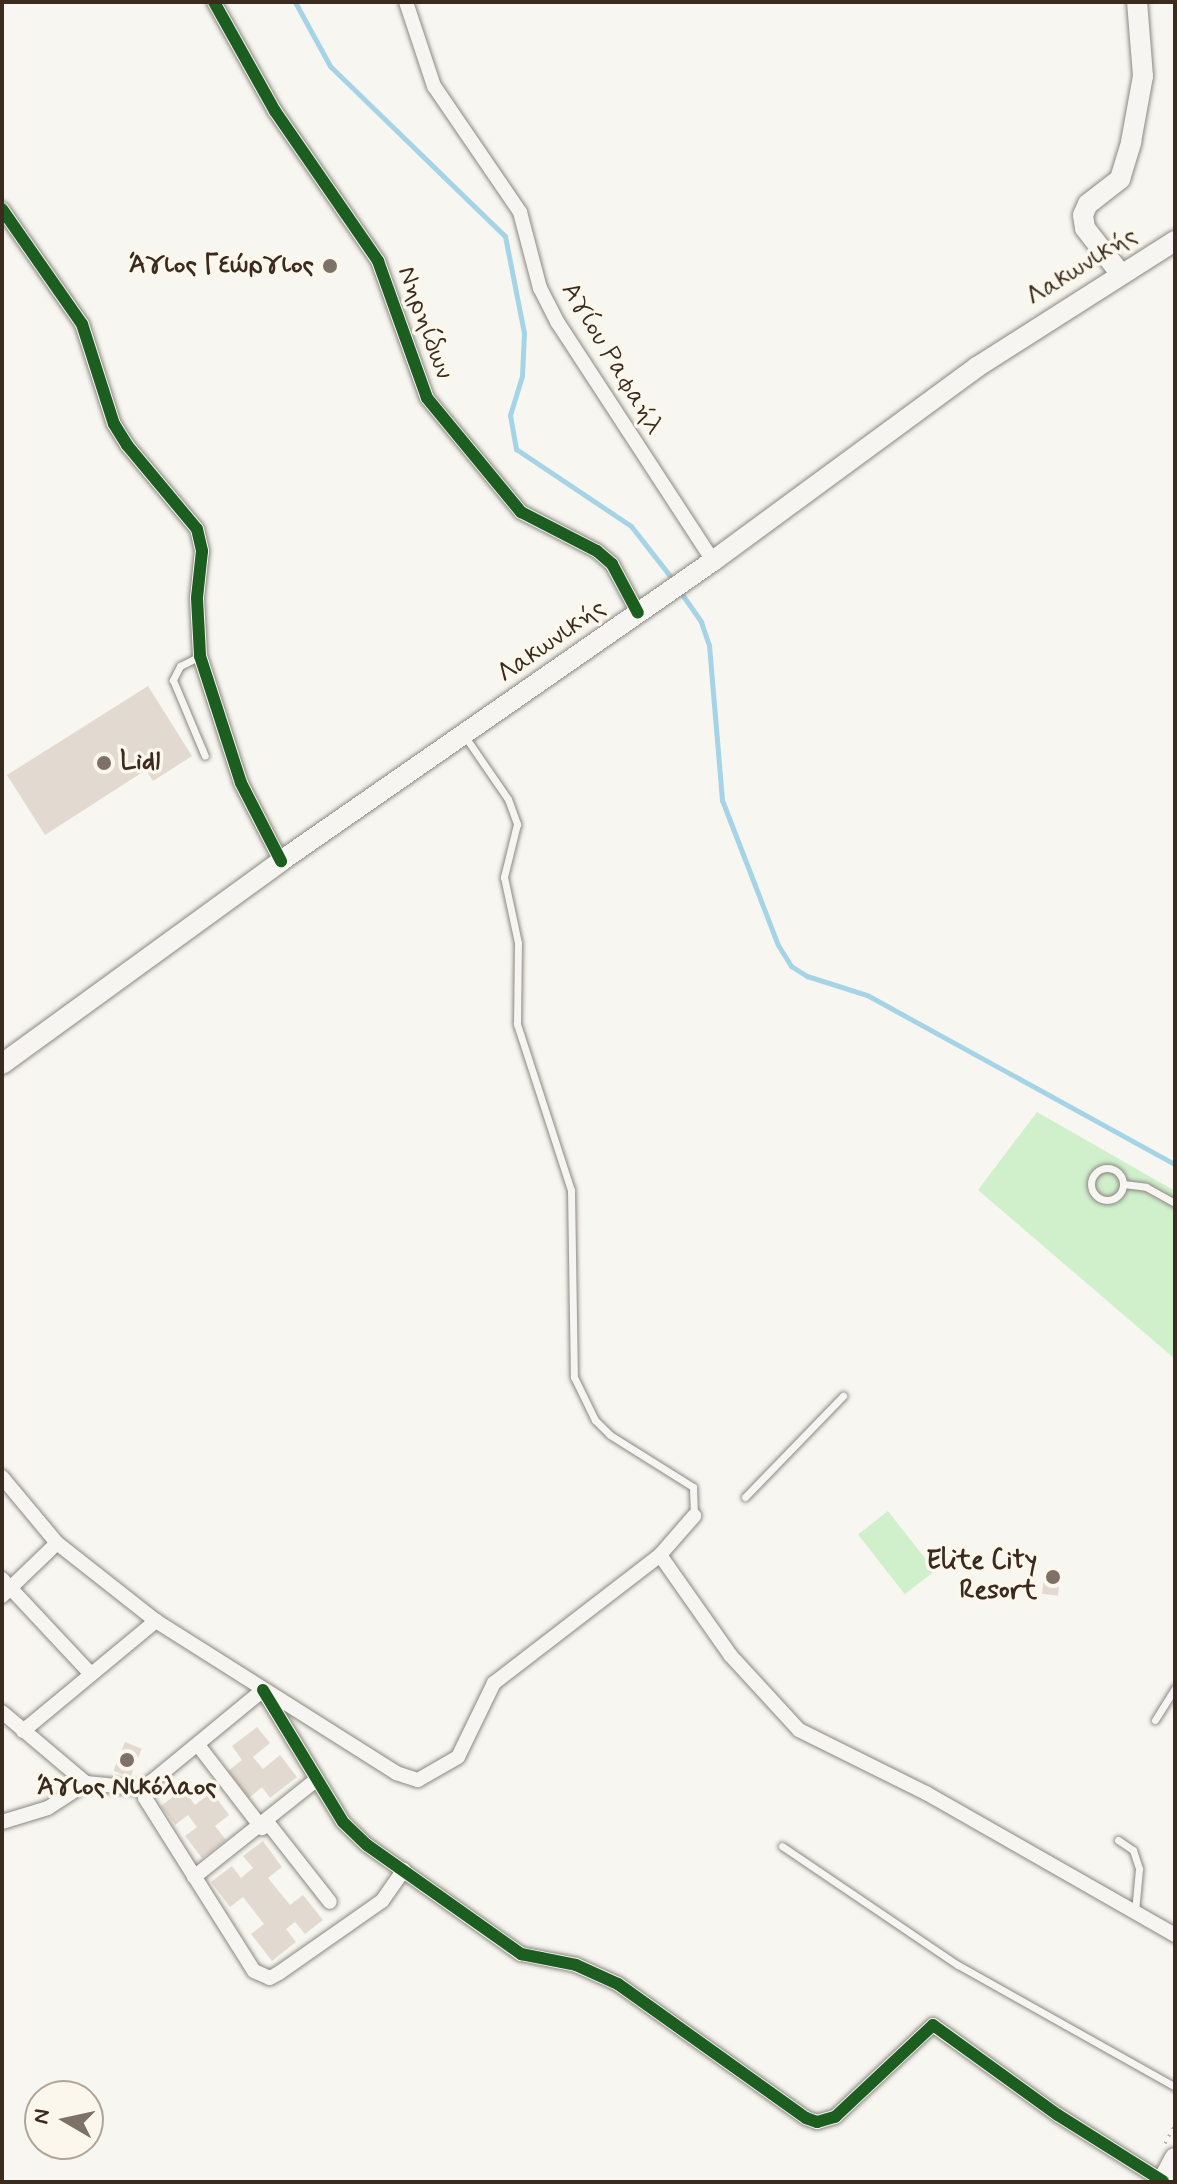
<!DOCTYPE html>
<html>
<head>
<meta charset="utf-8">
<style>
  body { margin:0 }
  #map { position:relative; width:1177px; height:2184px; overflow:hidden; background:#f8f6f0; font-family:Mynerve,sans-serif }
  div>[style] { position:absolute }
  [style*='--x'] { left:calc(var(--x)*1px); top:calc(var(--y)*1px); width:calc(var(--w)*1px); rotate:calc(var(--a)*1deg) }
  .green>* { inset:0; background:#d0efcb; transform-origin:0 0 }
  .stream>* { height:5px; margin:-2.5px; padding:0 2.5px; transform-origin:2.5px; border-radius:2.5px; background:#a5d4e6 }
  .building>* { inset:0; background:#e2dad0; transform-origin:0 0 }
  .path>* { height:3px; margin-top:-1.5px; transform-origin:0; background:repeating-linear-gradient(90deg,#b3b0ac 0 2px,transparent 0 8px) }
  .roads { filter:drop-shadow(0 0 2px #8b8781) drop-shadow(0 0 2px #8b8781) }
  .lane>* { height:7px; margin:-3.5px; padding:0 3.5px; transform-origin:3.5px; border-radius:3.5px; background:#f6f5f1 }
  .lane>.ring { margin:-3.5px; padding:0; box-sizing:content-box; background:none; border:7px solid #f6f5f1; border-radius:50% }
  .street>* { height:14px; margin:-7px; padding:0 7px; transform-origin:7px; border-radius:7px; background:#f6f5f1 }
  .secondary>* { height:20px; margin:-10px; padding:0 10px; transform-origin:10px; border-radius:10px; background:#f6f5f1 }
  .cycleway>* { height:12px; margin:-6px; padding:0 6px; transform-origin:6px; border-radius:6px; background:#1b5e20 }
  .dots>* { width:22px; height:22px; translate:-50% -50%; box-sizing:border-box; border:4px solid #fbf7ec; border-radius:50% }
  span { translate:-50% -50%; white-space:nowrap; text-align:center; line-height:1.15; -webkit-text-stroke:7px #fbf7ec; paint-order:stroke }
  .poi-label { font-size:26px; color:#3b2a1e; font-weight:700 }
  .right { translate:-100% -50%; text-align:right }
  .left { translate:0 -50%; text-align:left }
  .street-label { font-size:26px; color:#3b2a1e }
  .frame { position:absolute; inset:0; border:4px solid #3b2a1e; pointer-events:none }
  .north { position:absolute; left:24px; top:2080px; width:80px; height:80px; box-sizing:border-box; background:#fbf7ec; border:2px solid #aea59a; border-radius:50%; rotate:279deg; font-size:22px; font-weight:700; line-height:32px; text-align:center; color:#3b2a1e }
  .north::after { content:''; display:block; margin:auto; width:28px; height:36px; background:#7d7168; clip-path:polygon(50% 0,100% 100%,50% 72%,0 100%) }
</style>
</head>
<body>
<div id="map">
  <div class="green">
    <i style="clip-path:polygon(1037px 1112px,1175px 1191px,1175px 1359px,978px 1190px)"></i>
    <i style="left:888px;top:1511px;width:76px;height:38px;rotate:52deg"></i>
  </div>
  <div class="stream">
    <i style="--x:295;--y:2;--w:73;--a:61.3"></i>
    <i style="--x:330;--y:66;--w:244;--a:44.2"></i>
    <i style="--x:505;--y:236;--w:99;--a:78.9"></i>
    <i style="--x:524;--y:333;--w:43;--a:92.7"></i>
    <i style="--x:522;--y:376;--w:41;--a:107.1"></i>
    <i style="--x:510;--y:415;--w:35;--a:80"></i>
    <i style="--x:516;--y:449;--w:138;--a:33.8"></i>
    <i style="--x:631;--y:526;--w:70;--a:52"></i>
    <i style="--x:679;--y:590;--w:39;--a:55"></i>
    <i style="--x:701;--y:622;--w:24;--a:71"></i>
    <i style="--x:709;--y:645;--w:156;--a:85.2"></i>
    <i style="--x:722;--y:800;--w:155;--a:68.9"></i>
    <i style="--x:778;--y:945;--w:25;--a:58"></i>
    <i style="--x:791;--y:966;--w:19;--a:32"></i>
    <i style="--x:807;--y:976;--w:63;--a:17.6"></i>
    <i style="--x:867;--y:995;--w:351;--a:28.8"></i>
  </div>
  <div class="building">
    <i style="clip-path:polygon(148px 686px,192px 756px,153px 781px,146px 770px,45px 835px,7px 775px)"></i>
    <i style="left:1045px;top:1569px;width:16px;height:25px;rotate:7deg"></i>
    <i style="clip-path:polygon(257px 1727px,270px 1743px,253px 1757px,263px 1769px,280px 1755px,297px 1777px,270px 1798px,262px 1787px,249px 1798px,228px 1771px,242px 1760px,232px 1746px)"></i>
    <i style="left:125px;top:1742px;width:18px;height:31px;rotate:22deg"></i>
    <i style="clip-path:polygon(183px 1789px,195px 1805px,212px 1792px,229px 1815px,215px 1826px,226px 1840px,202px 1858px,185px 1836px,197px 1827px,188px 1815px,175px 1825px,161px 1806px)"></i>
    <i style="clip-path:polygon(263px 1841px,282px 1867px,268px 1878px,290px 1905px,303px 1895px,323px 1920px,305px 1934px,295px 1922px,286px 1929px,296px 1942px,272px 1961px,251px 1934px,264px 1924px,243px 1897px,230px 1907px,211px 1882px,232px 1866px,241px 1878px,253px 1868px,243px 1856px)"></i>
  </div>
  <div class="path">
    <i style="--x:1165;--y:2143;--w:21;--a:-62"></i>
  </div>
  <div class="roads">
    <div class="lane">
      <i style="--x:200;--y:656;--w:22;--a:153"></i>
      <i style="--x:180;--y:666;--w:16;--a:117"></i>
      <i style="--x:173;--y:680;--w:82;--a:67.2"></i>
      <i style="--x:466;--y:738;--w:74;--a:55.5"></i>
      <i style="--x:508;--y:799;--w:27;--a:70"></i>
      <i style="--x:517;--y:824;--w:55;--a:103.8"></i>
      <i style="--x:504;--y:877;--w:67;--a:78"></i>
      <i style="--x:518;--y:943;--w:81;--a:90.7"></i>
      <i style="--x:517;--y:1024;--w:175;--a:72"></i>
      <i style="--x:571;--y:1190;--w:187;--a:89.1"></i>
      <i style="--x:574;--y:1377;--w:48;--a:64"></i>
      <i style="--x:595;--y:1420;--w:21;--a:45"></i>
      <i style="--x:610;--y:1435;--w:98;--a:32.1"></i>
      <i style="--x:693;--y:1487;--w:29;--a:88"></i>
      <i class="ring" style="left:1091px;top:1168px;width:25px;height:25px"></i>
      <i style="--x:1123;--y:1184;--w:23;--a:7"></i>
      <i style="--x:1146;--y:1187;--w:33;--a:29"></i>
      <i style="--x:745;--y:1497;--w:141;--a:-45.9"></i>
      <i style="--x:1155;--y:1720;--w:38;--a:-58"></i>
      <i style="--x:1118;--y:1840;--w:18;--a:34"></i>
      <i style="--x:1133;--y:1850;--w:20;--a:72"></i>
      <i style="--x:1139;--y:1869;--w:42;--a:95.4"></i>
      <i style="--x:782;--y:1846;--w:212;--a:34.1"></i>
      <i style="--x:958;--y:1965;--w:249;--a:29.3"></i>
    </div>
    <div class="street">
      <i style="--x:214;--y:2;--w:125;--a:60.8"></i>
      <i style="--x:275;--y:111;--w:182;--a:55.5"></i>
      <i style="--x:378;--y:261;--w:145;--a:70.3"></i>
      <i style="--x:427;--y:398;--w:148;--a:50.5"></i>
      <i style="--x:521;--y:512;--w:85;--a:27.2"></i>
      <i style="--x:597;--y:551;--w:20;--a:41"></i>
      <i style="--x:612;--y:564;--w:55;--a:62"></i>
      <i style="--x:406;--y:2;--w:89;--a:71.6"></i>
      <i style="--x:434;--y:86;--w:153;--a:55.7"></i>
      <i style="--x:520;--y:212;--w:79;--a:75.3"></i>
      <i style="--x:540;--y:288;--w:39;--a:63"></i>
      <i style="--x:558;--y:323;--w:284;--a:56.9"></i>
      <i style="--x:2;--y:209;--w:140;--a:55.2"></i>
      <i style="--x:82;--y:324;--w:105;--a:72.3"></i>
      <i style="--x:114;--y:424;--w:25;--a:58"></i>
      <i style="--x:127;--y:445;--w:109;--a:50.2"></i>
      <i style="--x:197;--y:529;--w:23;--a:77"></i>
      <i style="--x:202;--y:551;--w:47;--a:96.1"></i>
      <i style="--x:197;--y:598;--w:58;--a:87"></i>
      <i style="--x:200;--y:656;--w:133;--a:72.1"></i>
      <i style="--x:241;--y:783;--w:88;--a:62.9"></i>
      <i style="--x:2;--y:1477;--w:86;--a:50.2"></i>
      <i style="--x:57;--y:1543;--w:126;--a:38.2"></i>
      <i style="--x:156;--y:1621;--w:284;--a:32.3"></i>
      <i style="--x:396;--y:1773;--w:23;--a:18"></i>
      <i style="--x:418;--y:1780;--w:46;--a:-29.9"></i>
      <i style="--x:458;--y:1757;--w:82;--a:-64.1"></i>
      <i style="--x:494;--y:1683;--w:210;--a:-37.6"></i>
      <i style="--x:660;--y:1555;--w:52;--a:-48.9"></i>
      <i style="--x:660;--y:1555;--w:123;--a:54.9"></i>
      <i style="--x:731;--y:1656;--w:100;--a:47.4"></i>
      <i style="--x:799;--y:1730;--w:142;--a:26.4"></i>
      <i style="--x:926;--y:1793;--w:287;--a:29.7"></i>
      <i style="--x:2;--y:1579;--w:127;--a:46.9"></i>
      <i style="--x:2;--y:1596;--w:76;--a:-43.9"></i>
      <i style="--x:263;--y:1690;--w:154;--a:58.8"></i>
      <i style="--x:343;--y:1822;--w:33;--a:44"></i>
      <i style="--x:367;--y:1845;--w:189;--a:35.3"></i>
      <i style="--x:521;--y:1954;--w:56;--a:11.3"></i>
      <i style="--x:576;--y:1965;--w:46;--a:24.3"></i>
      <i style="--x:618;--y:1984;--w:231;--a:35.5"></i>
      <i style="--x:806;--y:2118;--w:12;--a:20"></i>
      <i style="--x:817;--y:2122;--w:19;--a:-16"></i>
      <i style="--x:835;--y:2117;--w:134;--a:-43.2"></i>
      <i style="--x:933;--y:2025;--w:154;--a:35.8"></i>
      <i style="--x:1058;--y:2115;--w:124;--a:32.2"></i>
      <i style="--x:263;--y:1690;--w:145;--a:140.6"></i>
      <i style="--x:151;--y:1782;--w:17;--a:111"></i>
      <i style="--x:145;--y:1798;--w:204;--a:57.8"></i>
      <i style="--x:254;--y:1971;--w:17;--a:24"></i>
      <i style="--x:270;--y:1978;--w:10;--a:-29"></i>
      <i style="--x:279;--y:1973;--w:126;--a:-35"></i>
      <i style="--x:382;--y:1901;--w:38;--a:-55"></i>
      <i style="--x:2;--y:1712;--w:110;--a:40.2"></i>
      <i style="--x:86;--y:1783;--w:61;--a:5.6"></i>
      <i style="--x:23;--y:1731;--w:173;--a:-39.6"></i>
      <i style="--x:198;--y:1745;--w:105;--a:52.4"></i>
      <i style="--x:2;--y:1822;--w:48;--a:-16.9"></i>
      <i style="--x:48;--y:1808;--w:45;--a:-33.3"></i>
      <i style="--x:268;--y:1823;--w:100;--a:51.9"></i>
      <i style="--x:194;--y:1877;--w:157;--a:-38.5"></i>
    </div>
    <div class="secondary">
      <i style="--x:1120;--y:273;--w:57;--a:-127.9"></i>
      <i style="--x:1085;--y:228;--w:13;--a:-99"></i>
      <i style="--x:1083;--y:215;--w:12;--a:-66"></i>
      <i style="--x:1088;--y:204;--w:41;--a:-38"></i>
      <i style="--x:1120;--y:179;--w:39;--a:-73"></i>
      <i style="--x:1131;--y:142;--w:67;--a:-79.7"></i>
      <i style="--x:1143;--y:76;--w:74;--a:-94.6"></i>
      <i style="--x:2;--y:1064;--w:345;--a:-36"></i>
      <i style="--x:281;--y:861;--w:526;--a:-34.78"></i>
      <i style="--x:713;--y:561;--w:328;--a:-36.3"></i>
      <i style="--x:977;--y:367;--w:235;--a:-32.5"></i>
      <i style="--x:1162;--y:2182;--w:27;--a:-62"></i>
    </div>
  </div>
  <div class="cycleway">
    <i style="--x:214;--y:2;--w:125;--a:60.8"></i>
    <i style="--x:275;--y:111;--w:182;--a:55.5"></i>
    <i style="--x:378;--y:261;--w:145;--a:70.3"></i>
    <i style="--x:427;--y:398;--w:148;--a:50.5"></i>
    <i style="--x:521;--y:512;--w:85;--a:27.2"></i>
    <i style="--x:597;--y:551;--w:20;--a:41"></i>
    <i style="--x:612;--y:564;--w:55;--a:62"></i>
    <i style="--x:2;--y:209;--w:140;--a:55.2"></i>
    <i style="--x:82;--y:324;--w:105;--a:72.3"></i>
    <i style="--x:114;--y:424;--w:25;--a:58"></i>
    <i style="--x:127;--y:445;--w:109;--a:50.2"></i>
    <i style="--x:197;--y:529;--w:23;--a:77"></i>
    <i style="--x:202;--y:551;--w:47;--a:96.1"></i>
    <i style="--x:197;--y:598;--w:58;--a:87"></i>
    <i style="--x:200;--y:656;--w:133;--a:72.1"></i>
    <i style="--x:241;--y:783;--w:88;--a:62.9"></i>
    <i style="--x:263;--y:1690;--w:154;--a:58.8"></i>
    <i style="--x:343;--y:1822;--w:33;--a:44"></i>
    <i style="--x:367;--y:1845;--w:189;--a:35.3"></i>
    <i style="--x:521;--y:1954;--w:56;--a:11.3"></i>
    <i style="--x:576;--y:1965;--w:46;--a:24.3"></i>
    <i style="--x:618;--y:1984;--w:231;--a:35.5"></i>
    <i style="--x:806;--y:2118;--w:12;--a:20"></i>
    <i style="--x:817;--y:2122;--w:19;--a:-16"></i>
    <i style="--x:835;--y:2117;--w:134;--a:-43.2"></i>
    <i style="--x:933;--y:2025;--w:154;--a:35.8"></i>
    <i style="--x:1058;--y:2115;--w:124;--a:32.2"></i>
  </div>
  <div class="dots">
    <i style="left:330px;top:266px;background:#7d7168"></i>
    <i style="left:104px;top:763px;background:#7d7168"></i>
    <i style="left:1053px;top:1577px;background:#7d7168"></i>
    <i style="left:127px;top:1760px;background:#7d7168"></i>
  </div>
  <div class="poi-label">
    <span class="right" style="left:314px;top:266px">Άγιος Γεώργιος</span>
    <span class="left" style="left:120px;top:763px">Lidl</span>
    <span class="right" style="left:1037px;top:1577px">Elite City<br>Resort</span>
    <span style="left:127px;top:1788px">Άγιος Νικόλαος</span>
  </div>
  <div class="street-label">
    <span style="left:1082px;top:267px;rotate:-32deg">Λακωνικής</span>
    <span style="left:424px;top:323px;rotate:70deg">Νηρηίδων</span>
    <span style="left:611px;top:359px;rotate:59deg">Αγίου Ραφαήλ</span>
    <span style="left:552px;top:642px;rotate:-35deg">Λακωνικής</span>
  </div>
  <div class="frame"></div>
  <div class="north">N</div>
</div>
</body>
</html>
